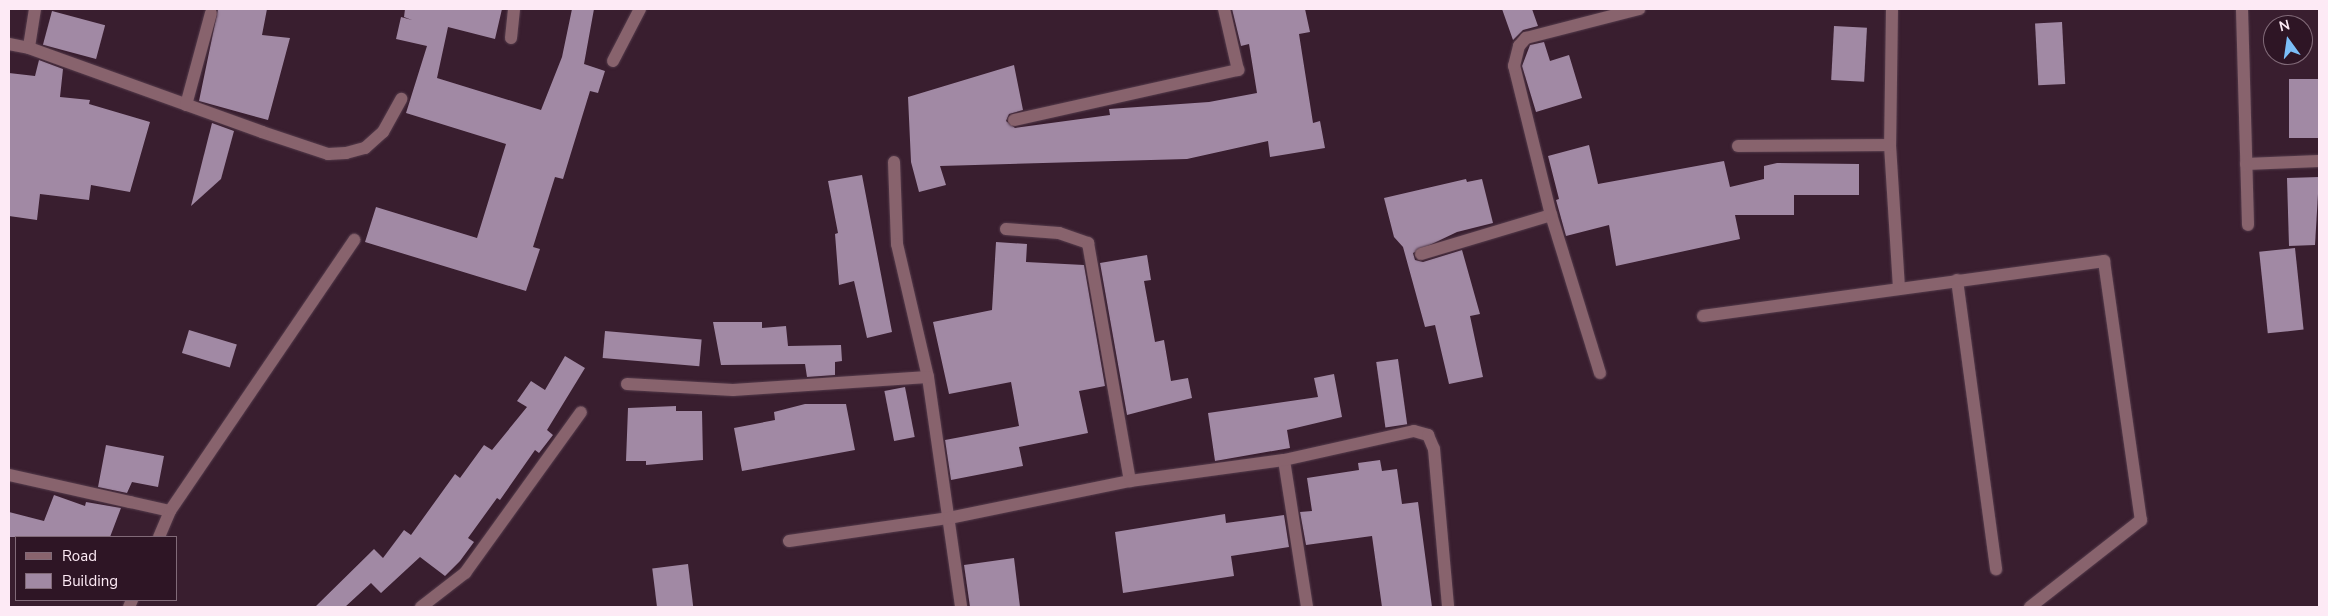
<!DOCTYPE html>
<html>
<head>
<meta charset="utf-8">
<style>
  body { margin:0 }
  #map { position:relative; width:2328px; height:616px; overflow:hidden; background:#391e2f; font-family:"Nunito Sans",sans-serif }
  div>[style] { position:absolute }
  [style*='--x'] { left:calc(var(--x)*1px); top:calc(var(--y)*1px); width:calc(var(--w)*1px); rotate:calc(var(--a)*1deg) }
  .building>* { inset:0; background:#a189a4; transform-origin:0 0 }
  .roads { filter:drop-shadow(0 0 1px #543b4b) drop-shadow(0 0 1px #543b4b) }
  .lane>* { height:12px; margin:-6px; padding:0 6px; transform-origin:6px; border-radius:6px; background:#88636d }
  .street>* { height:12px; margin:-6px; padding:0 6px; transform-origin:6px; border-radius:6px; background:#88636d }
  span { translate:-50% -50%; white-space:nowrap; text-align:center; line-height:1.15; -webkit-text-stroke:5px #2e1525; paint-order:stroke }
  .frame { position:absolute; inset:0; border:10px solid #fdeaf5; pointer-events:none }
  .legend { position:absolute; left:15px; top:536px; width:162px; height:65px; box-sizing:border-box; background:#2e1525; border:1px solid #816a78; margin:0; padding:6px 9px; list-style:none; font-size:15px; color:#fdeaf5 }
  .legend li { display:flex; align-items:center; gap:10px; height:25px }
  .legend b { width:25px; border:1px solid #816a78 }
  .north { position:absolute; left:2263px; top:15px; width:50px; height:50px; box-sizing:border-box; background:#2e1525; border:1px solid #816a78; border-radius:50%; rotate:346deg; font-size:14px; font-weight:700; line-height:20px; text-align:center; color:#fdeaf5 }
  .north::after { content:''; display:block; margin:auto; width:18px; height:22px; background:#7bbef8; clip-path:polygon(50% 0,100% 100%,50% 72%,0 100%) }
</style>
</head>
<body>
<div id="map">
  <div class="building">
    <i style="clip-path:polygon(218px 9px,267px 9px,262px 35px,290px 38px,268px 120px,199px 101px)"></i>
    <i style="clip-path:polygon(405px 9px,502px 9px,495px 39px,448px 27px,437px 78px,541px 110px,562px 57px,572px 9px,594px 9px,584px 64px,605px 71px,598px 93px,590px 91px,563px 179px,555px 177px,533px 247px,540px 249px,526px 291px,365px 242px,376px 207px,477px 238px,506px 144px,406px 113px,427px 46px,396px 39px,401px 17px,412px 20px,404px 17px)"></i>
    <i style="clip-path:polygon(1232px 9px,1305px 9px,1310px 32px,1299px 34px,1313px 123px,1320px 121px,1325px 148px,1270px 157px,1268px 141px,1187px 159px,940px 166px,946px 185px,919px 192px,911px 162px,908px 97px,1014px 65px,1023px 110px,1009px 114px,1006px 121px,1015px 128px,1110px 115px,1109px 109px,1209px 102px,1257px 93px,1249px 44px,1241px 46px)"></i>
    <i style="clip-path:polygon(1502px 9px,1532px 9px,1538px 26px,1523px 30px,1513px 40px)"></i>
    <i style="left:52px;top:11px;width:55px;height:35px;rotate:15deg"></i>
    <i style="left:2062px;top:22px;width:62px;height:27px;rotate:87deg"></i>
    <i style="left:1834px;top:26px;width:33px;height:54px;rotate:3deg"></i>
    <i style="clip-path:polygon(1544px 42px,1550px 61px,1569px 55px,1582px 98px,1536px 112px,1522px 66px,1530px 45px)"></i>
    <i style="clip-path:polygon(39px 60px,63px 69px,60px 97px,90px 100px,89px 104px,150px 122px,130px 192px,91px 185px,89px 200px,40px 194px,37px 220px,9px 216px,9px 73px,35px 76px)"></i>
    <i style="left:2319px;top:79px;width:59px;height:30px;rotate:90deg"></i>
    <i style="clip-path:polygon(212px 123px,234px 131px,221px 179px,191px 206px)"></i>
    <i style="clip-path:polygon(1589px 145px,1598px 184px,1724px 161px,1730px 187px,1764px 179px,1764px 166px,1777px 163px,1859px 164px,1859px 195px,1794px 195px,1794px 215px,1735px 215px,1740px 239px,1616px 266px,1609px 225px,1566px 236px,1556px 200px,1559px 199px,1548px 156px)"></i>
    <i style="clip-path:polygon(862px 175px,892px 332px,867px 338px,854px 281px,839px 285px,835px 234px,838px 233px,828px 181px)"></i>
    <i style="clip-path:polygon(2319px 177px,2315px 245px,2289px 246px,2287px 178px)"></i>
    <i style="clip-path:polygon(1466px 179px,1467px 182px,1482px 179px,1493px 223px,1457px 232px,1413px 253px,1415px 260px,1423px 262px,1462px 250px,1480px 314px,1470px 316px,1483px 377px,1449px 384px,1435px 325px,1425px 327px,1403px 247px,1394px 237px,1384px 198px)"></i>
    <i style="clip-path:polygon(996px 242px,1027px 244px,1026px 262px,1084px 265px,1105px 386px,1079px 391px,1088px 433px,1019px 447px,1023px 466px,951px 480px,945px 440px,1019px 426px,1011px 382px,949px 394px,933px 322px,992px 310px)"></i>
    <i style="left:2295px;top:248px;width:82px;height:36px;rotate:84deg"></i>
    <i style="clip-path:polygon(1147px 255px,1151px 280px,1144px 281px,1155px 342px,1164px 340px,1171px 381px,1188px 378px,1192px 398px,1127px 415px,1100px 263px)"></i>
    <i style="clip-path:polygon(713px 322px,762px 322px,762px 328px,786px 326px,788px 346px,841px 345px,842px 361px,835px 362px,835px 375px,807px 377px,805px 364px,721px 365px)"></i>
    <i style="left:189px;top:330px;width:50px;height:24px;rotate:17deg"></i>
    <i style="left:605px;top:331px;width:97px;height:27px;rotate:5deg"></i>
    <i style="clip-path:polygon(565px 356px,585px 368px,547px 430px,553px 435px,539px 453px,535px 450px,500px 500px,497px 498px,468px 538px,474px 542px,460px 561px,445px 576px,420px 557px,381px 593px,371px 583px,345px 607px,315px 607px,374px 549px,383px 558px,404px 530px,411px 535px,455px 474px,460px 478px,484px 445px,492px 450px,527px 407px,517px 401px,531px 381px,545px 390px)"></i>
    <i style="left:1398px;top:359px;width:66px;height:22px;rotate:82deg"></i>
    <i style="clip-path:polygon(1334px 374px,1342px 417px,1287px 430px,1290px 448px,1215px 461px,1208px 413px,1318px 397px,1314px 378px)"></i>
    <i style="left:905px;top:387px;width:51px;height:21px;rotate:79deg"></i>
    <i style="clip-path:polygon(805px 404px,846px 404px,855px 450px,742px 471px,734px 428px,775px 420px,774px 412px)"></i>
    <i style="clip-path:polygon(676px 406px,676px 411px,702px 411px,703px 460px,646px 465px,646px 461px,626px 461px,628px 408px)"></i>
    <i style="clip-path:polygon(106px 445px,164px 456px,158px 487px,132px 482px,127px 493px,98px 487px)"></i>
    <i style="clip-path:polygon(1380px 460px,1382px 471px,1397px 469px,1402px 504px,1418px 502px,1432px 607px,1382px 607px,1372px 536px,1306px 545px,1300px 512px,1312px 511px,1307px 478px,1359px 470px,1358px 463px)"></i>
    <i style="clip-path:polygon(54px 495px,85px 506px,86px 502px,121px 508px,110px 537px,9px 537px,9px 512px,44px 521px)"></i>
    <i style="clip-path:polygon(1225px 514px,1226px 523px,1284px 515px,1289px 547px,1231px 556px,1234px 576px,1123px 593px,1115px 532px)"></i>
    <i style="clip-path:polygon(1014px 558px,1020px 607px,970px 607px,964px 565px)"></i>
    <i style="left:688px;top:564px;width:43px;height:36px;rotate:83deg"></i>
  </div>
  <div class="roads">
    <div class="lane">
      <i style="--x:262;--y:132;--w:70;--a:18.4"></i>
      <i style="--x:328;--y:154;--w:18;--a:-3"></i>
      <i style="--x:346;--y:153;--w:20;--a:-15"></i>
      <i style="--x:365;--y:148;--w:24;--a:-42"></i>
      <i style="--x:383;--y:132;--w:38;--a:-61"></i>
      <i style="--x:130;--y:502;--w:41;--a:12.7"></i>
      <i style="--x:159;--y:537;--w:28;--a:-67"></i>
      <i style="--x:170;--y:511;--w:328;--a:-55.8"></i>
      <i style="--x:129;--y:607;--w:8;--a:-67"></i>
    </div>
    <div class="street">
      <i style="--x:35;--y:9;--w:39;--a:99"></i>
      <i style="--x:29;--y:48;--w:248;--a:19.8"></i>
      <i style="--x:1892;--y:9;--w:136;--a:90.8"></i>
      <i style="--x:1890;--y:145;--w:144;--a:86.4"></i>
      <i style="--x:2242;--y:9;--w:216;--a:88.4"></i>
      <i style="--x:511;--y:38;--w:29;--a:-84"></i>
      <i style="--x:9;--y:44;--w:20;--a:11"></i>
      <i style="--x:613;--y:61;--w:59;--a:-62.6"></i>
      <i style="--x:186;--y:105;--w:95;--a:-74.8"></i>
      <i style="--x:1014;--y:120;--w:230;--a:-12.6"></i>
      <i style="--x:1238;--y:70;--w:63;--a:-102.9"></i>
      <i style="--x:1738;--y:146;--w:152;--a:-0.4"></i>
      <i style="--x:894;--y:162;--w:82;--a:87.9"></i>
      <i style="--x:897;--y:244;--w:137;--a:76.9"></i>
      <i style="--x:928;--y:377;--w:232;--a:81.8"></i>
      <i style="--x:2246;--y:164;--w:73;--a:-2.4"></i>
      <i style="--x:1006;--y:229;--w:53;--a:4.3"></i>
      <i style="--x:1059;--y:233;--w:31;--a:19"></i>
      <i style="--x:1088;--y:243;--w:242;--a:80"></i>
      <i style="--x:1421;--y:254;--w:136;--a:-16.7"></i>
      <i style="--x:1957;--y:280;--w:292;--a:82.3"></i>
      <i style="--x:1703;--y:316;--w:405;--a:-7.8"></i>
      <i style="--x:2104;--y:261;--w:262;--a:81.9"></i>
      <i style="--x:2141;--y:520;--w:141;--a:141.9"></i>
      <i style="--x:1600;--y:373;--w:165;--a:-107.2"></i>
      <i style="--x:1551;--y:215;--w:154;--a:-103.9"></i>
      <i style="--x:1514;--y:66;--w:21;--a:-76"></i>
      <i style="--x:1519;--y:46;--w:11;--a:-49"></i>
      <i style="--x:1526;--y:38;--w:117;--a:-14.4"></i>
      <i style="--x:627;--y:384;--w:106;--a:3.2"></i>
      <i style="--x:733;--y:390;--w:195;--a:-3.8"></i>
      <i style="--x:1284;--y:460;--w:149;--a:81.1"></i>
      <i style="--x:9;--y:475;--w:124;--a:12.6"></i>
      <i style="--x:789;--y:541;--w:162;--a:-8.2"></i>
      <i style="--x:949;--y:518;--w:185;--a:-11.6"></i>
      <i style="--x:1130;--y:481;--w:155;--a:-7.8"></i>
      <i style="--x:1284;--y:460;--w:133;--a:-12.6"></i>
      <i style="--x:1414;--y:431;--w:15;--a:16"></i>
      <i style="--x:1428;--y:435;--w:15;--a:67"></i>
      <i style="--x:1434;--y:449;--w:159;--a:84.9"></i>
      <i style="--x:421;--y:607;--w:56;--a:-37.7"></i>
      <i style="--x:465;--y:573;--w:198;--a:-54.2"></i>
    </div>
  </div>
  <div class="frame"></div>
  <ul class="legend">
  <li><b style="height:6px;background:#88636d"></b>Road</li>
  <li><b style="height:14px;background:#a189a4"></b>Building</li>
  </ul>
  <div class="north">N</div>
</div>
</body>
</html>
